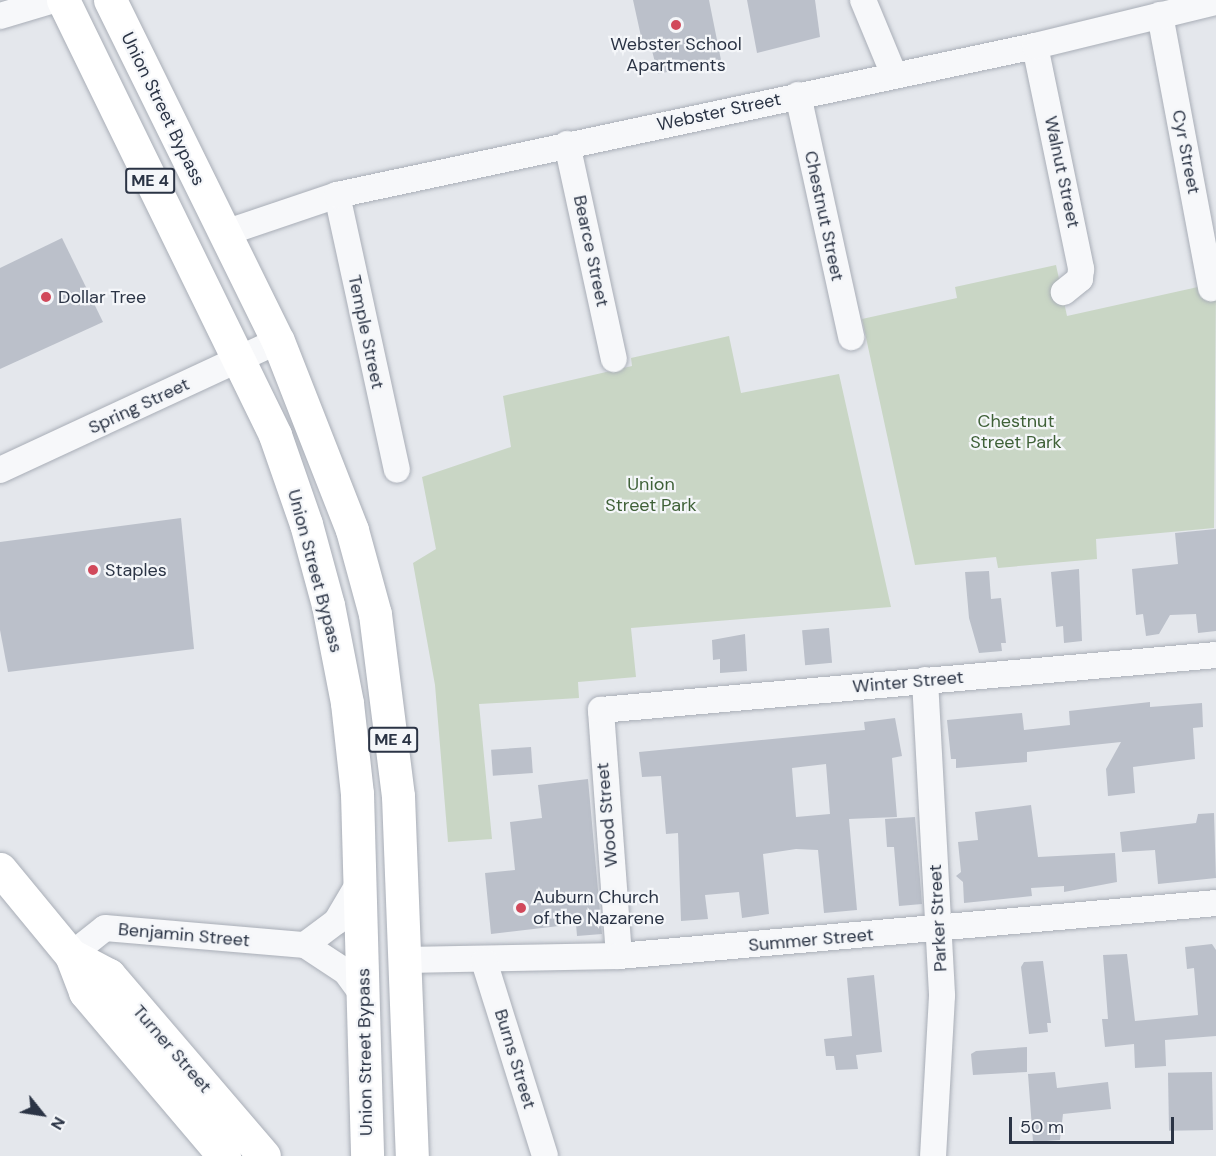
<!DOCTYPE html>
<html>
<head>
<meta charset="utf-8">
<style>
  body { margin:0 }
  #map { position:relative; width:1216px; height:1156px; overflow:hidden; background:#e4e7ec; font-family:"DM Sans",sans-serif }
  div>[style] { position:absolute }
  [style*='--x'] { left:calc(var(--x)*1px); top:calc(var(--y)*1px); width:calc(var(--w)*1px); rotate:calc(var(--a)*1deg) }
  .green>* { inset:0; background:#c9d6c5 }
  .building>* { inset:0; background:#bbc0ca; transform-origin:0 0 }
  .roads { filter:drop-shadow(0 0 2px #a9aeb7) drop-shadow(0 0 2px #a9aeb7) }
  .minor>* { height:26px; margin:-13px; padding:0 13px; transform-origin:13px; border-radius:13px; background:#f7f8fa }
  .highway>* { height:33px; margin:-16.5px; padding:0 16.5px; transform-origin:16.5px; border-radius:16.5px; background:#fff }
  .dots>* { width:16px; height:16px; translate:-50% -50%; box-sizing:border-box; border:3px solid #f4f6f9; border-radius:50% }
  span { translate:-50% -50%; white-space:nowrap; text-align:center; line-height:1.15; -webkit-text-stroke:4.5px #f4f6f9; paint-order:stroke }
  .shield-label span { padding:2px 4px; background:#f4f6f9; border:2px solid; border-radius:4px; -webkit-text-stroke-width:0 }
  .shield-label { font-size:16px; color:#2b3445; font-weight:700 }
  .poi-label { font-size:18px; color:#2b3445 }
  .left { translate:0 -50%; text-align:left }
  .street-label { font-size:18px; color:#2b3445 }
  .park-label { font-size:18px; color:#3f6138 }
  .north { position:absolute; left:12px; top:1084px; width:60px; height:60px; -webkit-text-stroke:4px #f4f6f9; paint-order:stroke; rotate:120deg; font-size:16px; font-weight:700; line-height:24px; text-align:center; color:#2b3445 }
  .north::after { content:''; display:block; margin:auto; width:21px; height:27px; background:#2b3445; clip-path:polygon(50% 0,100% 100%,50% 72%,0 100%) }
  .scale { position:absolute; left:1009px; top:1117px; width:165px; height:27px; box-sizing:border-box; border:3px solid #2b3445; border-top:0; padding-left:8px; font-size:18px; line-height:21px; white-space:nowrap; color:#2b3445; -webkit-text-stroke:4px #f4f6f9; paint-order:stroke }
</style>
</head>
<body>
<div id="map">
  <div class="green">
    <i style="clip-path:polygon(1056px 265px,1067px 316px,1216px 283px,1214px 528px,1096px 539px,1097px 559px,998px 568px,996px 557px,915px 565px,862px 319px,957px 298px,955px 287px)"></i>
    <i style="clip-path:polygon(729px 336px,741px 393px,839px 374px,891px 607px,631px 628px,636px 677px,578px 682px,579px 698px,479px 704px,492px 839px,448px 842px,435px 685px,413px 563px,436px 549px,422px 477px,511px 447px,503px 396px,632px 366px,631px 358px)"></i>
  </div>
  <div class="building">
    <i style="clip-path:polygon(633px 0,709px 0,721px 60px,658px 74px,649px 39px,642px 41px)"></i>
    <i style="clip-path:polygon(747px 0,815px 0,820px 37px,757px 53px)"></i>
    <i style="clip-path:polygon(62px 238px,103px 322px,0 369px,0 268px)"></i>
    <i style="clip-path:polygon(181px 518px,194px 649px,8px 672px,0 630px,0 542px)"></i>
    <i style="clip-path:polygon(1216px 529px,1216px 631px,1198px 633px,1196px 614px,1170px 615px,1159px 634px,1146px 636px,1143px 614px,1136px 615px,1132px 569px,1178px 564px,1175px 533px)"></i>
    <i style="clip-path:polygon(1079px 569px,1082px 641px,1064px 643px,1063px 626px,1056px 627px,1051px 572px)"></i>
    <i style="clip-path:polygon(989px 571px,991px 599px,1001px 598px,1006px 643px,1001px 643px,1002px 651px,979px 653px,969px 618px,965px 572px)"></i>
    <i style="left:829px;top:628px;width:35px;height:27px;rotate:85deg"></i>
    <i style="clip-path:polygon(745px 634px,747px 671px,720px 673px,720px 659px,713px 660px,712px 640px)"></i>
    <i style="clip-path:polygon(1150px 702px,1150px 707px,1202px 703px,1203px 727px,1193px 728px,1195px 759px,1133px 767px,1135px 793px,1108px 796px,1106px 769px,1121px 742px,1027px 752px,1027px 762px,956px 768px,956px 759px,951px 759px,947px 720px,1022px 713px,1024px 730px,1070px 725px,1069px 711px)"></i>
    <i style="clip-path:polygon(evenodd,895px 718px,902px 756px,892px 758px,897px 817px,849px 819px,857px 910px,824px 913px,818px 850px,796px 849px,763px 854px,769px 914px,742px 918px,739px 892px,705px 895px,708px 919px,681px 921px,678px 833px,666px 834px,661px 776px,642px 777px,639px 752px,865px 730px,864px 722px,895px 718px,826px 764px,830px 814px,796px 817px,792px 768px,826px 764px)"></i>
    <i style="left:531px;top:747px;width:26px;height:40px;rotate:86deg"></i>
    <i style="clip-path:polygon(588px 779px,602px 934px,577px 936px,576px 924px,491px 934px,485px 873px,515px 870px,510px 822px,542px 818px,538px 785px)"></i>
    <i style="clip-path:polygon(1031px 805px,1038px 857px,1115px 853px,1117px 882px,1064px 892px,1064px 886px,1031px 888px,1032px 896px,964px 903px,963px 882px,956px 876px,961px 872px,958px 842px,978px 840px,975px 812px)"></i>
    <i style="clip-path:polygon(1214px 813px,1216px 878px,1158px 884px,1155px 850px,1122px 852px,1120px 832px,1196px 823px,1198px 814px)"></i>
    <i style="clip-path:polygon(915px 817px,922px 904px,899px 906px,894px 847px,887px 847px,885px 819px)"></i>
    <i style="clip-path:polygon(1212px 944px,1216px 950px,1216px 1036px,1165px 1040px,1166px 1066px,1135px 1068px,1134px 1044px,1105px 1047px,1102px 1019px,1108px 1019px,1103px 955px,1127px 954px,1135px 1021px,1198px 1015px,1194px 968px,1187px 969px,1185px 947px)"></i>
    <i style="clip-path:polygon(1043px 961px,1051px 1023px,1047px 1023px,1048px 1032px,1029px 1034px,1021px 967px,1024px 962px)"></i>
    <i style="clip-path:polygon(874px 975px,882px 1052px,856px 1055px,858px 1069px,836px 1070px,834px 1056px,826px 1056px,824px 1039px,852px 1036px,847px 978px)"></i>
    <i style="clip-path:polygon(1027px 1047px,1027px 1072px,973px 1075px,971px 1054px,976px 1051px)"></i>
    <i style="clip-path:polygon(1055px 1072px,1057px 1088px,1108px 1082px,1111px 1109px,1063px 1114px,1060px 1140px,1033px 1142px,1028px 1074px)"></i>
    <i style="left:1212px;top:1072px;width:58px;height:44px;rotate:89deg"></i>
  </div>
  <div class="roads">
    <div class="minor">
      <i style="--x:863;--y:0;--w:81;--a:67.5"></i>
      <i style="--x:1160;--y:15;--w:278;--a:79.4"></i>
      <i style="--x:0;--y:16;--w:56;--a:-16.5"></i>
      <i style="--x:1035;--y:46;--w:228;--a:78.3"></i>
      <i style="--x:1081;--y:269;--w:10;--a:96"></i>
      <i style="--x:1080;--y:279;--w:21;--a:141"></i>
      <i style="--x:798;--y:95;--w:248;--a:77.6"></i>
      <i style="--x:567;--y:144;--w:220;--a:77.7"></i>
      <i style="--x:337;--y:195;--w:281;--a:77.7"></i>
      <i style="--x:225;--y:233;--w:118;--a:-18.7"></i>
      <i style="--x:337;--y:195;--w:714;--a:-12.05"></i>
      <i style="--x:1035;--y:46;--w:186;--a:-13.7"></i>
      <i style="--x:0;--y:470;--w:306;--a:-24.9"></i>
      <i style="--x:925;--y:680;--w:316;--a:86.9"></i>
      <i style="--x:942;--y:996;--w:160;--a:93.2"></i>
      <i style="--x:305;--y:945;--w:39;--a:-37"></i>
      <i style="--x:336;--y:922;--w:45;--a:-59.5"></i>
      <i style="--x:71;--y:955;--w:43;--a:-38.5"></i>
      <i style="--x:105;--y:928;--w:201;--a:4.9"></i>
      <i style="--x:305;--y:945;--w:49;--a:33.4"></i>
      <i style="--x:346;--y:972;--w:29;--a:54"></i>
      <i style="--x:619;--y:956;--w:247;--a:-94.2"></i>
      <i style="--x:601;--y:710;--w:617;--a:-5.11"></i>
      <i style="--x:405;--y:960;--w:214;--a:-1.1"></i>
      <i style="--x:619;--y:956;--w:599;--a:-5.07"></i>
      <i style="--x:484;--y:961;--w:204;--a:72.6"></i>
    </div>
    <div class="highway">
      <i style="--x:63;--y:0;--w:484;--a:64"></i>
      <i style="--x:275;--y:435;--w:94;--a:70.8"></i>
      <i style="--x:306;--y:524;--w:84;--a:74.8"></i>
      <i style="--x:328;--y:605;--w:100;--a:79"></i>
      <i style="--x:347;--y:703;--w:92;--a:83.7"></i>
      <i style="--x:357;--y:794;--w:362;--a:88.4"></i>
      <i style="--x:110;--y:0;--w:380;--a:63.8"></i>
      <i style="--x:278;--y:341;--w:203;--a:68.6"></i>
      <i style="--x:352;--y:530;--w:87;--a:74.7"></i>
      <i style="--x:375;--y:614;--w:183;--a:82.8"></i>
      <i style="--x:398;--y:796;--w:360;--a:87.8"></i>
      <i style="--x:0;--y:869;--w:112;--a:50.5"></i>
      <i style="--x:71;--y:955;--w:40;--a:69"></i>
      <i style="--x:85;--y:992;--w:215;--a:49.7"></i>
      <i style="--x:71;--y:955;--w:43;--a:27.8"></i>
      <i style="--x:109;--y:975;--w:238;--a:49.4"></i>
    </div>
  </div>
  <div class="dots">
    <i style="left:676px;top:25px;background:#d1495b"></i>
    <i style="left:46px;top:297px;background:#d1495b"></i>
    <i style="left:93px;top:570px;background:#d1495b"></i>
    <i style="left:521px;top:908px;background:#d1495b"></i>
  </div>
  <div class="shield-label">
    <span style="left:150px;top:181px">ME 4</span>
    <span style="left:393px;top:740px">ME 4</span>
  </div>
  <div class="poi-label">
    <span style="left:676px;top:55px">Webster School<br>Apartments</span>
    <span class="left" style="left:58px;top:297px">Dollar Tree</span>
    <span class="left" style="left:105px;top:570px">Staples</span>
    <span class="left" style="left:533px;top:908px">Auburn Church<br>of the Nazarene</span>
  </div>
  <div class="street-label">
    <span style="left:163px;top:109px;rotate:64deg">Union Street Bypass</span>
    <span style="left:719px;top:112px;rotate:-12deg">Webster Street</span>
    <span style="left:1186px;top:152px;rotate:79deg">Cyr Street</span>
    <span style="left:1062px;top:172px;rotate:78deg">Walnut Street</span>
    <span style="left:824px;top:216px;rotate:78deg">Chestnut Street</span>
    <span style="left:591px;top:251px;rotate:78deg">Bearce Street</span>
    <span style="left:366px;top:332px;rotate:78deg">Temple Street</span>
    <span style="left:139px;top:406px;rotate:-25deg">Spring Street</span>
    <span style="left:315px;top:571px;rotate:75deg">Union Street Bypass</span>
    <span style="left:908px;top:682px;rotate:-5deg">Winter Street</span>
    <span style="left:607px;top:815px;rotate:-95deg">Wood Street</span>
    <span style="left:938px;top:918px;rotate:-93deg">Parker Street</span>
    <span style="left:184px;top:935px;rotate:5deg">Benjamin Street</span>
    <span style="left:811px;top:940px;rotate:-5deg">Summer Street</span>
    <span style="left:172px;top:1049px;rotate:49deg">Turner Street</span>
    <span style="left:365px;top:1052px;rotate:-91deg">Union Street Bypass</span>
    <span style="left:515px;top:1059px;rotate:73deg">Burns Street</span>
  </div>
  <div class="park-label">
    <span style="left:1016px;top:432px">Chestnut<br>Street Park</span>
    <span style="left:651px;top:495px">Union<br>Street Park</span>
  </div>
  <div class="north">N</div>
  <div class="scale">50 m</div>
</div>
</body>
</html>
